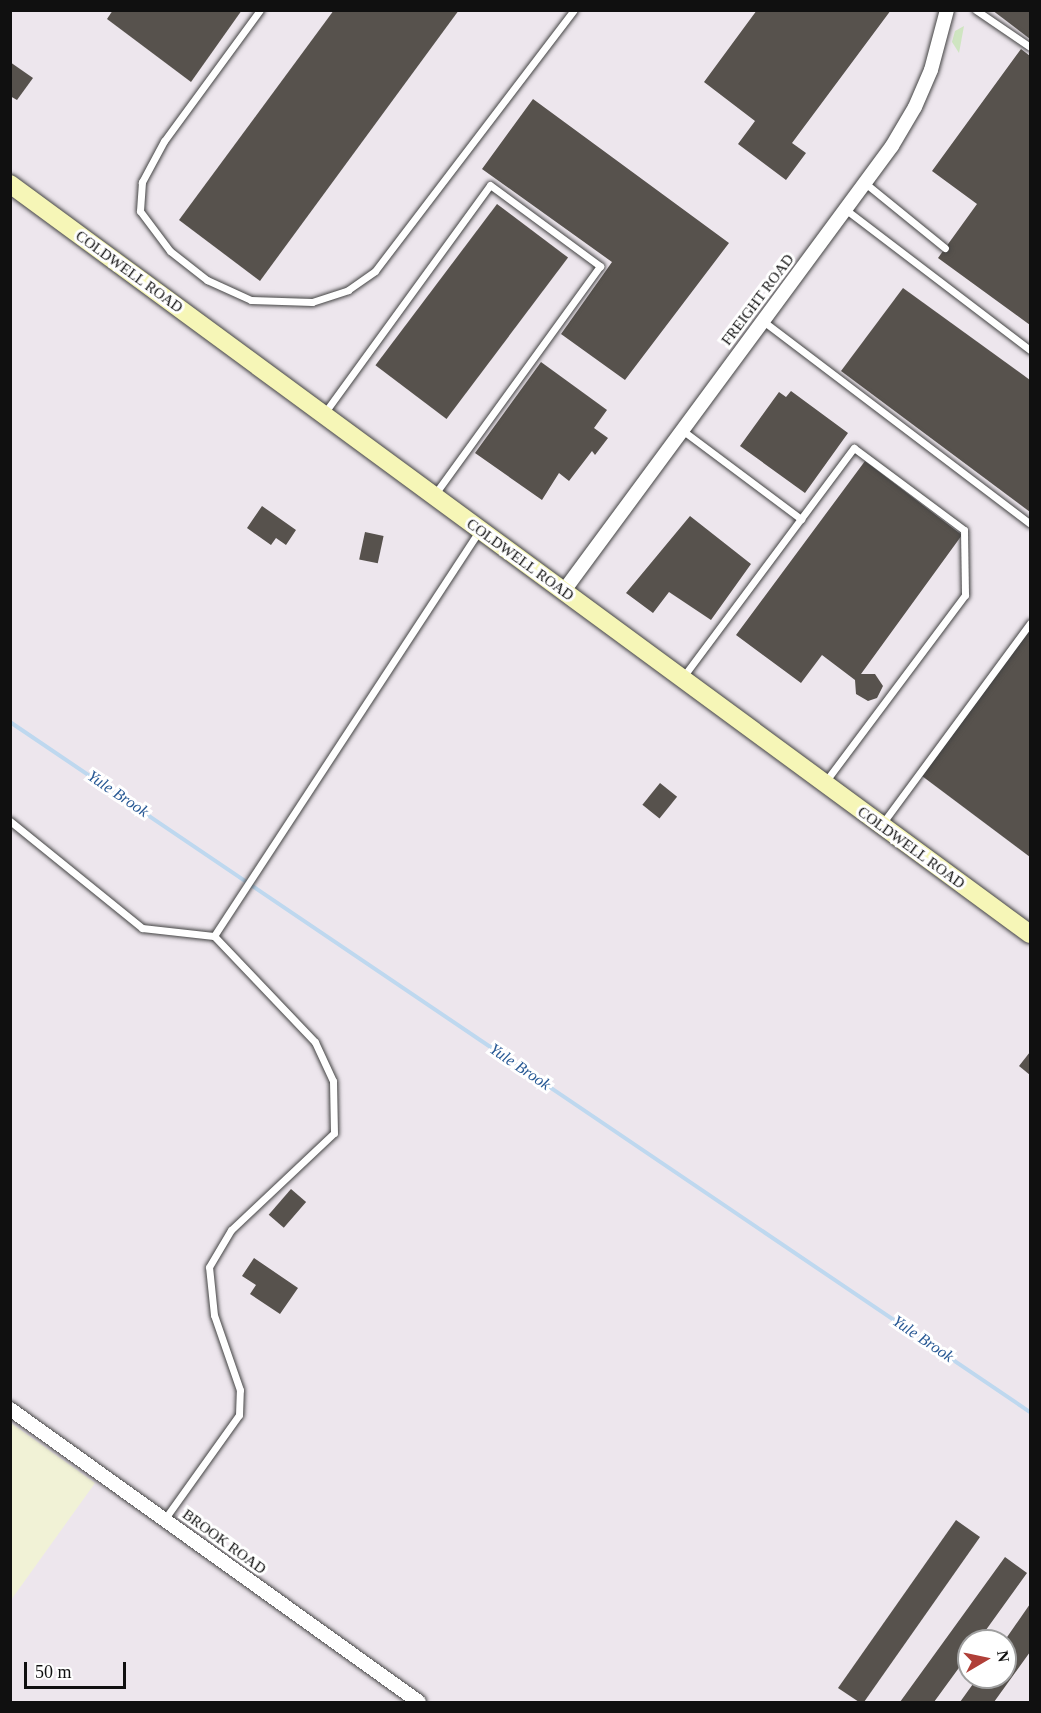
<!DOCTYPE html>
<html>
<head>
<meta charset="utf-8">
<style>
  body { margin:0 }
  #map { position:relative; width:1041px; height:1713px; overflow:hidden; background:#fefdf4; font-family:"Times New Roman",serif }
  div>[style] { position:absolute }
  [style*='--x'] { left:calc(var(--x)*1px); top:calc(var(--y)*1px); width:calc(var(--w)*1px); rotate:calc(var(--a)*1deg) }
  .industrial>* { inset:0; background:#ede6ed }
  .farmland>* { inset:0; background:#f1f2d6 }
  .green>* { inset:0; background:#cfe5c1 }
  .stream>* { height:4px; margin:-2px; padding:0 2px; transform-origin:2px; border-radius:2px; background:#bed8ef }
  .building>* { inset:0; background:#57524d; transform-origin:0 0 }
  .roads { filter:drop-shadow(0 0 2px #434343) drop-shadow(0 0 2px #434343) }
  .lane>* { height:7px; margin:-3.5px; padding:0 3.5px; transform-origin:3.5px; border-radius:3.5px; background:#fff }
  .street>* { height:14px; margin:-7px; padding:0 7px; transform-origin:7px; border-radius:7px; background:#fff }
  .secondary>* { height:18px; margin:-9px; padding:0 9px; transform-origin:9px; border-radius:9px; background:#f6f6b7 }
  span { translate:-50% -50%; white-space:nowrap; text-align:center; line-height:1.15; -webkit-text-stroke:6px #fff; paint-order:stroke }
  .street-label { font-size:15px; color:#101010 }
  .water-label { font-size:16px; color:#275894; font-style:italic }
  .frame { position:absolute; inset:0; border:12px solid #101010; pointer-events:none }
  .north { position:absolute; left:957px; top:1629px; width:60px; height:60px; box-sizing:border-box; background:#fff; border:2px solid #9f9f9f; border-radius:50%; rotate:81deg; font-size:16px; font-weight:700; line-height:24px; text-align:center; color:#101010 }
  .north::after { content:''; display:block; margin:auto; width:21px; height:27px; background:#b03f38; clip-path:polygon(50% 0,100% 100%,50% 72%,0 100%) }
  .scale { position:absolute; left:24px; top:1662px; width:102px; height:27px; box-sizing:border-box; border:3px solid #101010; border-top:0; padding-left:8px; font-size:18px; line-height:21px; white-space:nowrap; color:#101010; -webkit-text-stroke:4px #fff; paint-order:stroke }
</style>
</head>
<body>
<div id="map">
  <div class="industrial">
    <i style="clip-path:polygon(evenodd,11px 11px,1030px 11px,1030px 1702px,11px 1702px,11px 11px,969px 1641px,1005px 1641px,1005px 1677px,969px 1677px,969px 1641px)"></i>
  </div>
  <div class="farmland">
    <i style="clip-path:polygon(11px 1423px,95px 1483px,11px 1600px)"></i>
  </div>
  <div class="green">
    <i style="clip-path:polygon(964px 26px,959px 53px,952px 42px,955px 31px)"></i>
  </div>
  <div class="stream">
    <i style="--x:10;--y:722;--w:1231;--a:34.08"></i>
  </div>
  <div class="building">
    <i style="clip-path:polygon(113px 10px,242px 10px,191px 82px,107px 19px)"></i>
    <i style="clip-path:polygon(334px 10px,459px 10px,260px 281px,179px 220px)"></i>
    <i style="clip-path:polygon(757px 10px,891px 10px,792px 143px,806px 153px,786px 180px,738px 144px,755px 121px,704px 82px)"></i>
    <i style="clip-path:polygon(992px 10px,1030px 10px,1030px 39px)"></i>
    <i style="clip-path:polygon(1021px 49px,1030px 56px,1030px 325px,938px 258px,977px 204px,932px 171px)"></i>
    <i style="clip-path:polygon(10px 62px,33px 78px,17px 100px,10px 96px)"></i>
    <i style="clip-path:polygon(533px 99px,729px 243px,625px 380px,561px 334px,612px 262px,482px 169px)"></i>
    <i style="left:497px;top:204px;width:89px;height:202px;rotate:37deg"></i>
    <i style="clip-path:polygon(903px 288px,1030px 380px,1030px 512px,841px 371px)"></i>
    <i style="clip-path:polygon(541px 362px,607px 410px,594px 428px,608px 438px,595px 455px,592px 451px,569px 481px,559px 473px,542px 500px,475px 453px)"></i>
    <i style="clip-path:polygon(791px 391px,848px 433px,805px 493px,740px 446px,779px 392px,786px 397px)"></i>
    <i style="clip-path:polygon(865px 461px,962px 535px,861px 674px,875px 674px,883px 686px,877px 698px,868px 701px,856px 694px,855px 680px,822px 655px,801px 683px,736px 635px)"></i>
    <i style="clip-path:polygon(262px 506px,296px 530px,286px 545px,276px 538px,271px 545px,247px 528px)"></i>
    <i style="clip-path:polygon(690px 516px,751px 564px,711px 620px,669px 592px,653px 613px,626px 593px)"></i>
    <i style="left:365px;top:532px;width:19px;height:28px;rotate:12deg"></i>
    <i style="clip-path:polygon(1030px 621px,1030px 857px,918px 773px)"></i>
    <i style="left:660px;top:783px;width:22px;height:28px;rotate:39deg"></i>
    <i style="clip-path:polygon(1030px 1052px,1030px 1075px,1019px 1066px)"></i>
    <i style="left:291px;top:1189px;width:20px;height:34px;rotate:41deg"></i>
    <i style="clip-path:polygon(254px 1258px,298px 1288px,280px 1314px,250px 1294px,256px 1285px,242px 1276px)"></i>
    <i style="clip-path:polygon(956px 1520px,980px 1537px,864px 1702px,859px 1702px,838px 1688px)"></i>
    <i style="clip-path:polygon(1005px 1557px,1027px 1573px,978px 1641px,969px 1641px,969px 1654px,934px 1702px,900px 1702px)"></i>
    <i style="clip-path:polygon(1030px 1604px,1030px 1652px,994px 1702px,960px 1702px,978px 1677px,1005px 1677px,1005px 1640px)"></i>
  </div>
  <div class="roads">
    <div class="lane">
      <i style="--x:260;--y:10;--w:162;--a:126.2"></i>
      <i style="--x:164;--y:141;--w:47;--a:118.2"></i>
      <i style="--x:142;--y:182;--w:29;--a:94"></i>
      <i style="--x:140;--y:211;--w:50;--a:53.1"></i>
      <i style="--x:170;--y:251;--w:47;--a:38.1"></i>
      <i style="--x:207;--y:280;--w:48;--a:24.4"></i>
      <i style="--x:251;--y:300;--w:61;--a:1.9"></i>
      <i style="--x:312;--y:302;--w:38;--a:-18"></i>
      <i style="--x:348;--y:290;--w:33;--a:-35"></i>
      <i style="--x:375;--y:271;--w:328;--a:-52.7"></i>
      <i style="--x:976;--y:10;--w:65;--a:34.4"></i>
      <i style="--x:865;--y:183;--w:103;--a:39.1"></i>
      <i style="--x:845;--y:209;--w:233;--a:37.3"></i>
      <i style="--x:763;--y:321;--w:335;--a:37.2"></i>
      <i style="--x:323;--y:415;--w:284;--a:-54"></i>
      <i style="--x:490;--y:185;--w:137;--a:36.4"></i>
      <i style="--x:600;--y:266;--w:281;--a:125.9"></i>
      <i style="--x:682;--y:430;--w:149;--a:36.8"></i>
      <i style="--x:683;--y:677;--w:286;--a:-53.3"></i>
      <i style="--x:854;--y:448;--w:137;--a:36.7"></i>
      <i style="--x:964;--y:530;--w:65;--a:89.1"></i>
      <i style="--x:965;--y:595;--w:234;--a:126.8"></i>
      <i style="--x:10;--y:821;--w:170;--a:39"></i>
      <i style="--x:142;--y:928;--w:72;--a:6.3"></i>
      <i style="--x:882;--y:824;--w:250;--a:-53.6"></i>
      <i style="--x:164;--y:1520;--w:129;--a:-54.5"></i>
      <i style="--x:239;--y:1415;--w:25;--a:-88"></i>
      <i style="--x:240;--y:1390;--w:79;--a:-109.1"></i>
      <i style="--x:214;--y:1315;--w:48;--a:-95.9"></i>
      <i style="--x:209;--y:1267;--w:43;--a:-59.3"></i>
      <i style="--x:231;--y:1230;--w:141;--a:-43.3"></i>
      <i style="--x:334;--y:1133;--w:52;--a:-91.1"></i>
      <i style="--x:333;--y:1081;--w:43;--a:-114.8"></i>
      <i style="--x:315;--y:1042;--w:146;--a:-133.6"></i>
      <i style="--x:214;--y:936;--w:485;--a:-56.8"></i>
    </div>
    <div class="street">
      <i style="--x:563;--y:592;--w:554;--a:-53.58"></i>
      <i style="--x:892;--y:146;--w:45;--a:-59.5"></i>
      <i style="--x:915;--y:107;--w:40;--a:-66.6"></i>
      <i style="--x:931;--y:70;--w:62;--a:-75.1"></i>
      <i style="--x:10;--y:1409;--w:503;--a:35.62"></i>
    </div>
    <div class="secondary">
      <i style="--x:10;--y:184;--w:1266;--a:36.33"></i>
    </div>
  </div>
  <div class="street-label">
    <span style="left:129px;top:272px;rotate:36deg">COLDWELL ROAD</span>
    <span style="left:758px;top:300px;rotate:-53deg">FREIGHT ROAD</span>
    <span style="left:520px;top:560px;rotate:36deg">COLDWELL ROAD</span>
    <span style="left:911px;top:848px;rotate:36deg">COLDWELL ROAD</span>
    <span style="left:224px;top:1542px;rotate:36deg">BROOK ROAD</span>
  </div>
  <div class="water-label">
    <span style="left:118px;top:794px;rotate:34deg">Yule Brook</span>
    <span style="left:520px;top:1067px;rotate:34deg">Yule Brook</span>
    <span style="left:923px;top:1339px;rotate:34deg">Yule Brook</span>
  </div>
  <div class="frame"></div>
  <div class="north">N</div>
  <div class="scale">50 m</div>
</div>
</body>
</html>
